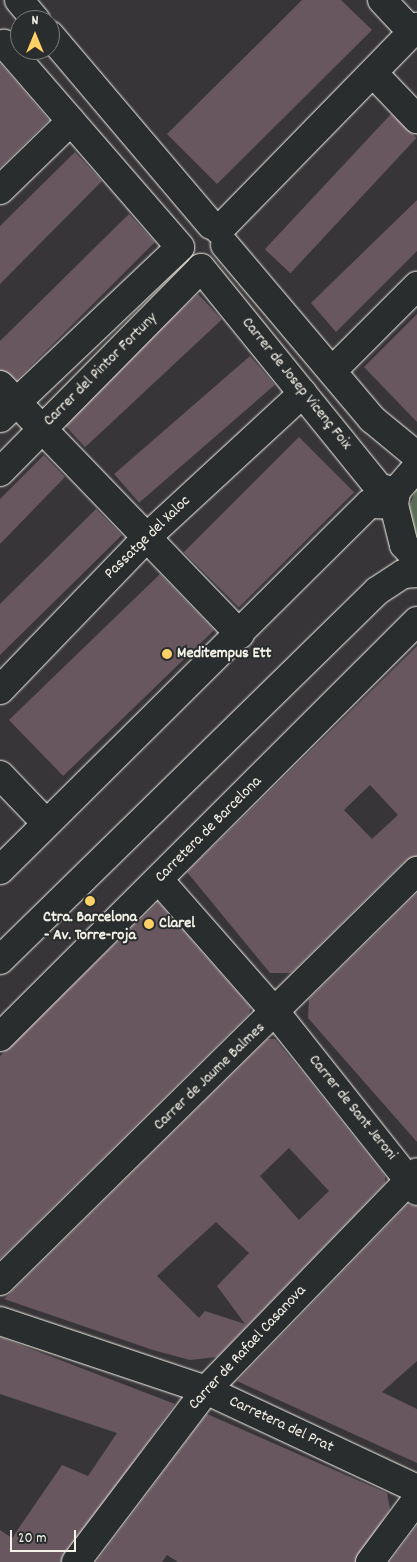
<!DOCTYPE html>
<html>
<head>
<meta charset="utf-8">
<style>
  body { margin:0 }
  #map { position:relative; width:417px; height:1562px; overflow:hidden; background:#373538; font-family:Dekko,sans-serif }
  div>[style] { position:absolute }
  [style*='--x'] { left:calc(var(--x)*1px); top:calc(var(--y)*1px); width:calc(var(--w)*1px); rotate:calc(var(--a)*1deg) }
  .green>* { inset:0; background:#5c6e57 }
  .building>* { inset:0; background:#69575f; transform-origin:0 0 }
  .roads { filter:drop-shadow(0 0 1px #f4f1e8) drop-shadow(0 0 1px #f4f1e8) }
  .minor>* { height:28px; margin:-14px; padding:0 14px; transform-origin:14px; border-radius:14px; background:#2a2d2e }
  .dots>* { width:14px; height:14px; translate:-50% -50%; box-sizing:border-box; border:2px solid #2a2d2e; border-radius:50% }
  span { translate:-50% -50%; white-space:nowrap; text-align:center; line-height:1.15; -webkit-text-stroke:4px #2a2d2e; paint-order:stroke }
  .street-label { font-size:16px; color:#f4f1e8 }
  .poi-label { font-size:16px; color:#f4f1e8; font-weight:700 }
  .left { translate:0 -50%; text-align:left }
  .north { position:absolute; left:10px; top:10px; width:50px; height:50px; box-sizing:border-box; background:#2a2d2e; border:1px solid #7b7b78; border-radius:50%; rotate:0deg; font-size:14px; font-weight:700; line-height:20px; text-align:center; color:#f4f1e8 }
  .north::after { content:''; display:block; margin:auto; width:18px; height:22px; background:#ffd166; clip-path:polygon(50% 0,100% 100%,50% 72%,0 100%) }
  .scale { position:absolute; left:10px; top:1530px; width:66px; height:22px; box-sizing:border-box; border:2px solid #f4f1e8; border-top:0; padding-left:6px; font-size:15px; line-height:18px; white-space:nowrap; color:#f4f1e8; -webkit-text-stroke:4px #2a2d2e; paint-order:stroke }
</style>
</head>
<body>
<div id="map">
  <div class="green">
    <i style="clip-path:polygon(417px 487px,417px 543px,406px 515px)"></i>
  </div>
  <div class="building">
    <i style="clip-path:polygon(302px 0,341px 0,372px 30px,217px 184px,167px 134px)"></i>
    <i style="clip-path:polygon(0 63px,49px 120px,0 168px)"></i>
    <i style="left:391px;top:114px;width:35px;height:185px;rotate:43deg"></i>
    <i style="clip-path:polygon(75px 152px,102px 181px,0 284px,0 226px)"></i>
    <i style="clip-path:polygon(417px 200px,417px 251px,336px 332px,311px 303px)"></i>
    <i style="clip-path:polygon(129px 214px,155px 242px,17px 380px,0 370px,0 341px)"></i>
    <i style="left:198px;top:294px;width:35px;height:187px;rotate:47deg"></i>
    <i style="clip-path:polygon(417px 314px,417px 422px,364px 367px)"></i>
    <i style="left:250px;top:356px;width:38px;height:180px;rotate:49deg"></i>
    <i style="left:299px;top:437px;width:78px;height:163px;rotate:45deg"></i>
    <i style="clip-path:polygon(44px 455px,65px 477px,0 544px,0 499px)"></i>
    <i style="clip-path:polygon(96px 509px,122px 535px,0 655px,0 604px)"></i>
    <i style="left:160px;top:574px;width:78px;height:210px;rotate:46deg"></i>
    <i style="clip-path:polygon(evenodd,417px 646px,417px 856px,406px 860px,291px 973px,270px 973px,187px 872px,417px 646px,370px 785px,398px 815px,372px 839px,344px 810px,370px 785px)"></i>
    <i style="clip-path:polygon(417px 893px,417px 1142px,308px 1018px,309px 999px)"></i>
    <i style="clip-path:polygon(158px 902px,251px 1008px,249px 1014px,0 1259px,0 1056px)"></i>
    <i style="clip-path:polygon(evenodd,268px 1039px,275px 1039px,308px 1079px,385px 1176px,385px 1183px,217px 1357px,190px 1360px,153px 1350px,4px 1299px,268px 1039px,289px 1148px,329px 1191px,299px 1220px,260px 1176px,289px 1148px,268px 1039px,216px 1222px,249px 1253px,217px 1286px,245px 1324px,205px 1311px,199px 1318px,157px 1276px,216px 1222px)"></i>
    <i style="clip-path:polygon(407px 1205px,417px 1206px,417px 1361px,382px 1392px,417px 1409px,417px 1463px,237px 1381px)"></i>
    <i style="clip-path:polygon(0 1337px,175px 1404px,61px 1562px,0 1562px,0 1530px,12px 1538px,62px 1465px,88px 1476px,117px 1433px,0 1394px)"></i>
    <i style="clip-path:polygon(207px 1414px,387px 1493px,390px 1509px,355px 1562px,178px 1562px,167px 1555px,162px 1562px,96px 1562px)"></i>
    <i style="clip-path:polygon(417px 1525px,417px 1562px,390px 1562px)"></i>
  </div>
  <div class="roads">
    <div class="minor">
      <i style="--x:19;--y:0;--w:26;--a:50"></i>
      <i style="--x:382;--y:0;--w:44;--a:46.8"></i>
      <i style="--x:50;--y:35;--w:249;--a:49.7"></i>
      <i style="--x:373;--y:73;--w:64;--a:46.3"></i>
      <i style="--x:0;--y:190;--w:99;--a:-44.2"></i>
      <i style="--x:219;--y:230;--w:284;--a:-45.7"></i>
      <i style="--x:225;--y:245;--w:228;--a:49.8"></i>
      <i style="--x:372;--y:419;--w:58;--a:39.4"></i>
      <i style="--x:333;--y:370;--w:119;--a:-45"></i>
      <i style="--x:0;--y:385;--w:346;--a:46.1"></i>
      <i style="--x:0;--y:418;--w:248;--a:-43.5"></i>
      <i style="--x:180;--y:247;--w:269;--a:-130.9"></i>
      <i style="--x:417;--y:467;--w:32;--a:131"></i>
      <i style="--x:396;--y:491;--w:14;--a:98"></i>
      <i style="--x:394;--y:505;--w:41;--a:76"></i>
      <i style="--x:404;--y:545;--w:19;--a:47"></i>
      <i style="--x:0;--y:472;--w:286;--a:-45.4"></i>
      <i style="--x:201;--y:268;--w:283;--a:51"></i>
      <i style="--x:379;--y:488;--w:17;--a:10"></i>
      <i style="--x:0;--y:690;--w:212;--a:-46.1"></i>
      <i style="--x:147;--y:537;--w:212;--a:-42.7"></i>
      <i style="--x:0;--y:775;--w:66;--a:46.2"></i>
      <i style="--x:0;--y:870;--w:520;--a:-44.77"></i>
      <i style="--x:369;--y:504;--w:25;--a:2"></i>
      <i style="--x:159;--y:880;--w:177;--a:48.7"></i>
      <i style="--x:276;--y:1013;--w:227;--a:51.6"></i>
      <i style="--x:0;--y:960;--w:528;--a:-44.39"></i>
      <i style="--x:377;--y:591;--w:31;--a:-33"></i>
      <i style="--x:403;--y:574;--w:14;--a:-4"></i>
      <i style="--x:0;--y:1037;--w:589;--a:-44.93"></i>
      <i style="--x:0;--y:1281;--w:585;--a:-44.52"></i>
      <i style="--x:0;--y:1321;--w:217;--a:18.5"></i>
      <i style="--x:206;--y:1390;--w:233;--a:25.1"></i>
      <i style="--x:76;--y:1562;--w:216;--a:-52.9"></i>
      <i style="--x:206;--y:1390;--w:303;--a:-45.9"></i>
      <i style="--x:370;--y:1562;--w:79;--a:-53.3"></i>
    </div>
  </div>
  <div class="dots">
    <i style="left:167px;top:654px;background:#ffd166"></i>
    <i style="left:90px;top:901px;background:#ffd166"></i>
    <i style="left:149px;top:924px;background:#ffd166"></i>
  </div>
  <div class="street-label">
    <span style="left:101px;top:370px;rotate:-45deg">Carrer del Pintor Fortuny</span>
    <span style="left:296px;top:384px;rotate:51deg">Carrer de Josep Vicenç Foix</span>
    <span style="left:148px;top:538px;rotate:-44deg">Passatge del Xaloc</span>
    <span style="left:209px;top:830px;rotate:-45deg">Carretera de Barcelona</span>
    <span style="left:210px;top:1077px;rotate:-44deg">Carrer de Jaume Balmes</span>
    <span style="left:352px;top:1108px;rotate:51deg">Carrer de Sant Jeroni</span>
    <span style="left:248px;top:1348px;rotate:-47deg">Carrer de Rafael Casanova</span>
    <span style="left:281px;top:1425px;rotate:25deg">Carretera del Prat</span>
  </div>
  <div class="poi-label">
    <span class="left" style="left:177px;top:654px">Meditempus Ett</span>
    <span style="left:90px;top:927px">Ctra. Barcelona<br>- Av. Torre-roja</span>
    <span class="left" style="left:159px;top:924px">Clarel</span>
  </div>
  <div class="north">N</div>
  <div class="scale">20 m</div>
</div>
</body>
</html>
